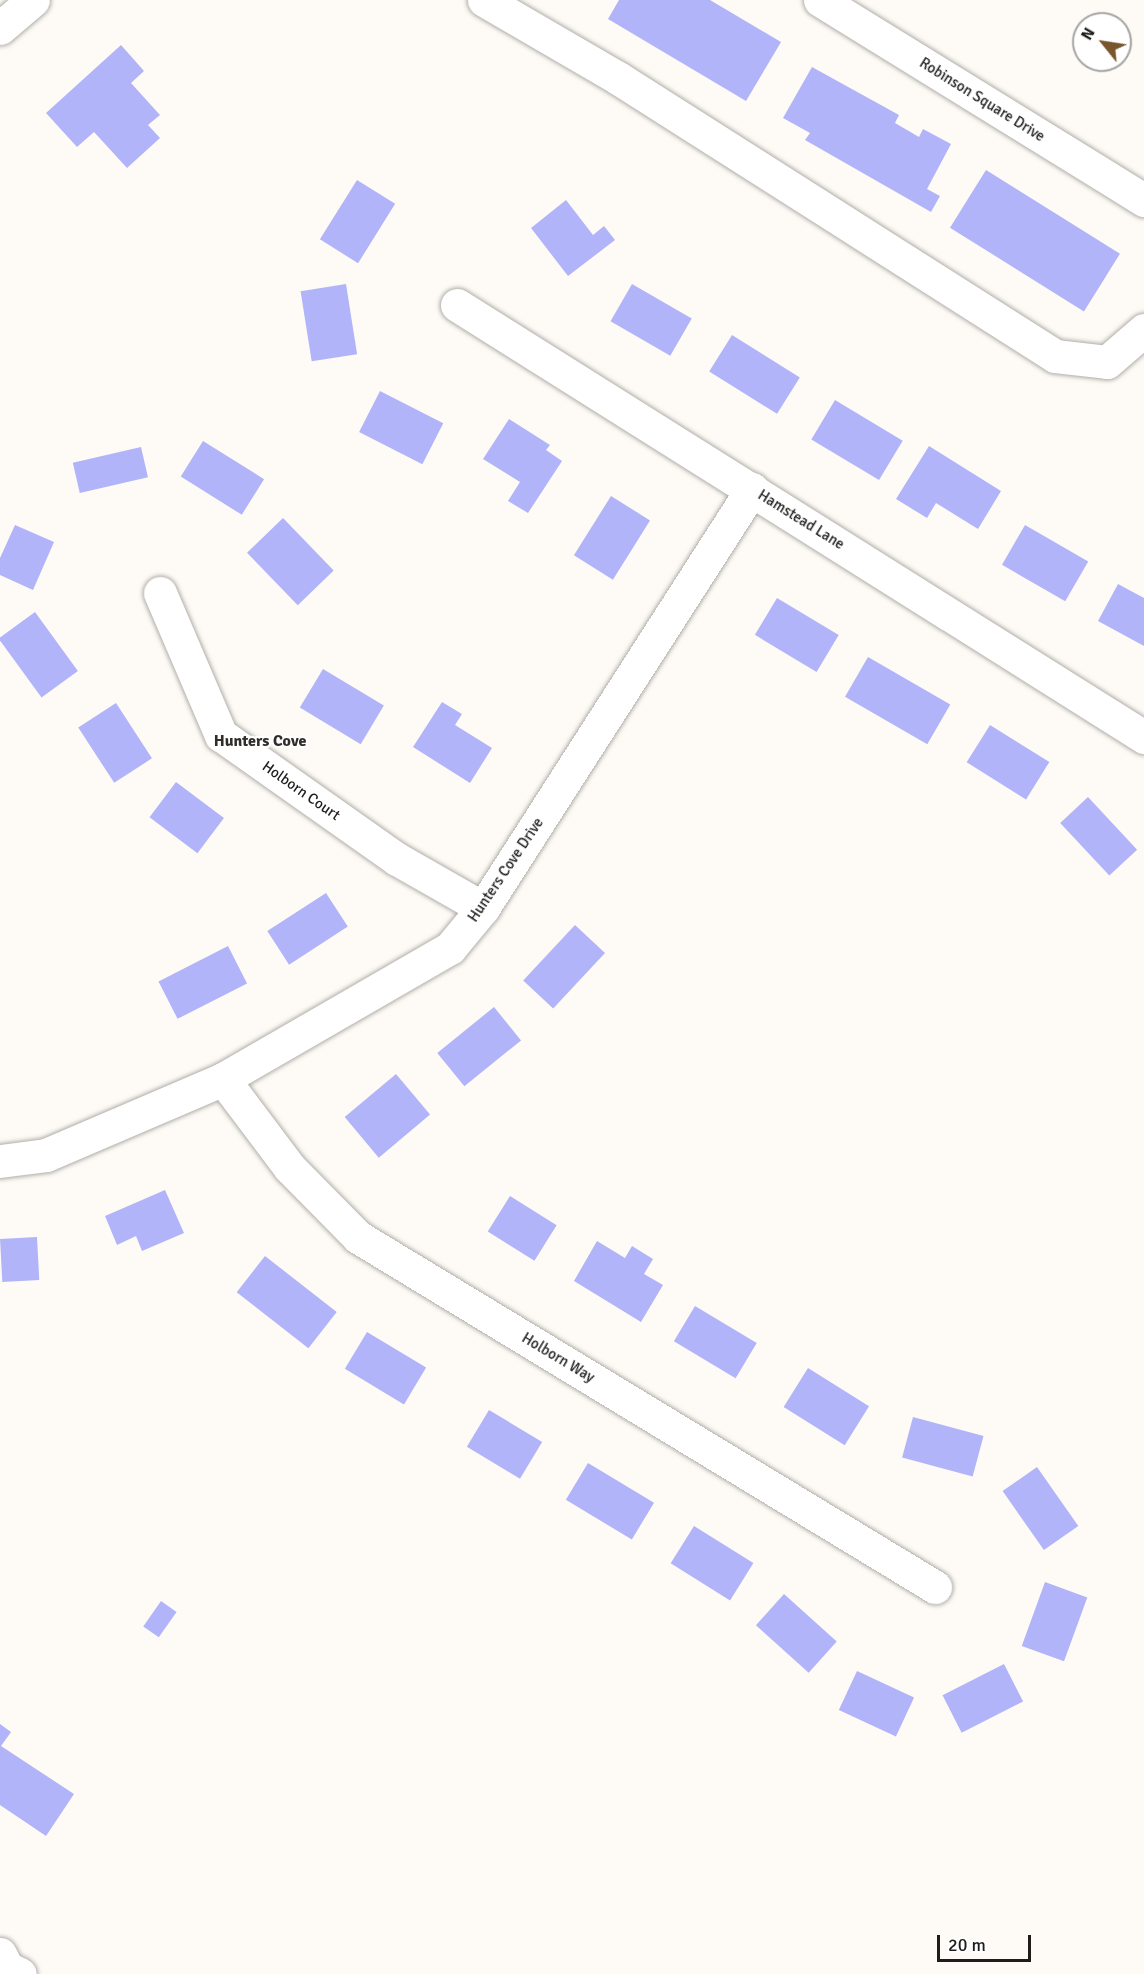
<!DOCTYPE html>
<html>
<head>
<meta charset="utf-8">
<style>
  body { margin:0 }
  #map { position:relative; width:1144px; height:1974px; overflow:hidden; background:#fefbf6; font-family:Signika,sans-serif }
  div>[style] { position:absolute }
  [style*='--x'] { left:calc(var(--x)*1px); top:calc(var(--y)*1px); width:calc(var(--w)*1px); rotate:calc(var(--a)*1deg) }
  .building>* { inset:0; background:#b1b4f8; transform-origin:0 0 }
  .roads { filter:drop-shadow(0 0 2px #b1aea9) drop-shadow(0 0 2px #b1aea9) }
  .minor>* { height:33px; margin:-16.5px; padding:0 16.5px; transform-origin:16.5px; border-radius:16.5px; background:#fff }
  span { translate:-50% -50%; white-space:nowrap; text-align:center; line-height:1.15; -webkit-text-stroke:4.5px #fff; paint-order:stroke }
  .street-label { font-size:15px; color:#1f1d1c }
  .neighbourhood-label { font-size:16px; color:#302d2a; font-weight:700 }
  .north { position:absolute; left:1072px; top:12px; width:60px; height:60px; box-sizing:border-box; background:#fff; border:2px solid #a5a5a4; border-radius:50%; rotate:300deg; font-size:16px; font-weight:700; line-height:24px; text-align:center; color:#1f1d1c }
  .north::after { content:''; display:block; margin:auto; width:21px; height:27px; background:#79562e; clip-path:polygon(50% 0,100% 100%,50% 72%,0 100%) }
  .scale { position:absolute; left:937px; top:1935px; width:94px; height:27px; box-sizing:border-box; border:3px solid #1f1d1c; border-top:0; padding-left:8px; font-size:18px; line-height:21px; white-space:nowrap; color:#1f1d1c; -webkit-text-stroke:4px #fff; paint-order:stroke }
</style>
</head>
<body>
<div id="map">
  <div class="building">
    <i style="clip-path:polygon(619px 0,710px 0,781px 42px,746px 101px,608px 19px)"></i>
    <i style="clip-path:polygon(121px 45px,144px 71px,131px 83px,160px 115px,148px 125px,160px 138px,127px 168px,94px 132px,77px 147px,46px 113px)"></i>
    <i style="clip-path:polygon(812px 67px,899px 115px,895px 123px,919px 137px,923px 129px,951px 144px,927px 189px,940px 196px,931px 212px,805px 140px,810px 133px,783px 118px)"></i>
    <i style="left:986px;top:170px;width:158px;height:68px;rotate:32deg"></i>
    <i style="left:357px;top:180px;width:45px;height:70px;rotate:32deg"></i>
    <i style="clip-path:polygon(566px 200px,593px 235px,604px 226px,615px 240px,568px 276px,531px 228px)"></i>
    <i style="left:346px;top:284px;width:71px;height:46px;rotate:81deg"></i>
    <i style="left:632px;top:284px;width:69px;height:43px;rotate:30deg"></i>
    <i style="left:732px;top:335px;width:80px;height:43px;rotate:32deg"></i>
    <i style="left:380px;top:391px;width:71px;height:46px;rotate:27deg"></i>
    <i style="left:835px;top:400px;width:79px;height:46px;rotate:31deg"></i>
    <i style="clip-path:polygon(509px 419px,550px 445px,546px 450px,562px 461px,528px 513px,508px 501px,520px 482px,483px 459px)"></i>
    <i style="left:203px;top:441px;width:72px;height:42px;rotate:32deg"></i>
    <i style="clip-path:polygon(929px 446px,1001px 491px,978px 529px,936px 503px,927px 518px,896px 499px)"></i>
    <i style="left:141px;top:447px;width:31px;height:70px;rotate:77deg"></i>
    <i style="left:611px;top:496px;width:46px;height:70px;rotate:32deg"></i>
    <i style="left:283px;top:518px;width:73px;height:50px;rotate:46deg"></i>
    <i style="clip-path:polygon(15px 525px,54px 542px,33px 590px,0 575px,0 558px)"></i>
    <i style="left:1025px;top:525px;width:73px;height:46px;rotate:30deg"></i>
    <i style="clip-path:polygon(1118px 584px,1144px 598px,1144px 646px,1098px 621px)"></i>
    <i style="left:777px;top:598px;width:72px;height:43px;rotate:31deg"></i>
    <i style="left:35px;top:612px;width:73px;height:45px;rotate:54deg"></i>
    <i style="left:868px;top:657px;width:95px;height:46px;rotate:30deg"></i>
    <i style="left:323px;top:669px;width:71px;height:45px;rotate:31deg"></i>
    <i style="clip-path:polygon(442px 702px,462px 714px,455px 725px,492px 748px,470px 783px,413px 747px)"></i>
    <i style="left:116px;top:703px;width:66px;height:45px;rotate:57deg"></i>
    <i style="left:990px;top:725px;width:70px;height:44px;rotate:32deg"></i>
    <i style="left:176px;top:782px;width:60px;height:44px;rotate:37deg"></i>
    <i style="left:1088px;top:797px;width:72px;height:38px;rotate:47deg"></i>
    <i style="left:326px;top:893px;width:40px;height:70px;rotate:57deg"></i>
    <i style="left:575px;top:925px;width:41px;height:76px;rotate:43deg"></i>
    <i style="left:228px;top:946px;width:42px;height:78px;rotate:63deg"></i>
    <i style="left:494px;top:1007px;width:43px;height:73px;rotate:51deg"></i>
    <i style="left:396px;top:1074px;width:53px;height:67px;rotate:50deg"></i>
    <i style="clip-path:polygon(165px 1190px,184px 1233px,142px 1251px,136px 1236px,117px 1245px,105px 1216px)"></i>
    <i style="left:510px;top:1196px;width:55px;height:42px;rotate:32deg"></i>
    <i style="left:37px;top:1237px;width:43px;height:37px;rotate:87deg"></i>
    <i style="clip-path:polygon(597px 1241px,625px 1258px,632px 1246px,653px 1259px,644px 1274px,663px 1285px,641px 1322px,574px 1281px)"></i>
    <i style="left:265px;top:1256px;width:91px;height:46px;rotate:38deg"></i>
    <i style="left:695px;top:1306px;width:72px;height:41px;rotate:31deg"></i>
    <i style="left:367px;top:1332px;width:69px;height:43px;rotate:31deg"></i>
    <i style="left:808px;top:1368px;width:72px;height:46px;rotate:32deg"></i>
    <i style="left:489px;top:1410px;width:62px;height:43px;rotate:31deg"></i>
    <i style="left:913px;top:1417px;width:73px;height:42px;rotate:15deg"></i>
    <i style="left:588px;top:1463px;width:77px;height:43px;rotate:31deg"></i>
    <i style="left:1037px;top:1467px;width:72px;height:42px;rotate:55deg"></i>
    <i style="left:694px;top:1526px;width:70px;height:44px;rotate:32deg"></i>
    <i style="left:1045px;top:1582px;width:45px;height:68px;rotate:20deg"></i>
    <i style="left:784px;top:1594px;width:71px;height:42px;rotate:42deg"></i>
    <i style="left:161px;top:1601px;width:19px;height:31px;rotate:35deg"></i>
    <i style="left:1004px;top:1664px;width:42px;height:69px;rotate:63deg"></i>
    <i style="left:857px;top:1671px;width:63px;height:43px;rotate:25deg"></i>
    <i style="clip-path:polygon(0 1724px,11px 1732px,1px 1746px,74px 1794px,46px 1836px,0 1805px)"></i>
  </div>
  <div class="roads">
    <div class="minor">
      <i style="--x:484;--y:0;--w:155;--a:30.2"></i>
      <i style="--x:618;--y:78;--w:518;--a:32.46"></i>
      <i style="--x:1055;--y:356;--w:52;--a:6.6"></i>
      <i style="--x:1107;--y:362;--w:49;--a:-40.9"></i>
      <i style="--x:820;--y:0;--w:381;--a:31.7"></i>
      <i style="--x:0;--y:28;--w:43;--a:-40.3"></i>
      <i style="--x:457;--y:305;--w:812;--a:32.16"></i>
      <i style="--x:160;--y:593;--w:155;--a:66.8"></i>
      <i style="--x:221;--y:735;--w:215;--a:35.2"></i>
      <i style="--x:397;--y:859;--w:99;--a:29.7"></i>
      <i style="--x:223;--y:1079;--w:110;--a:53.1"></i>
      <i style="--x:289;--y:1167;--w:98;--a:45.4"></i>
      <i style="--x:358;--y:1237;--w:675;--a:31.24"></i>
      <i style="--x:0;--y:1161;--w:46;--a:-7.4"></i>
      <i style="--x:46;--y:1155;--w:193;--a:-23.2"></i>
      <i style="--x:223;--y:1079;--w:262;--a:-30"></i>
      <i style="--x:450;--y:948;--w:52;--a:-50.5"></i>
      <i style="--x:483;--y:908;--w:498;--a:-57.3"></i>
      <i style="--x:0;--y:1954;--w:16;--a:63"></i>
      <i style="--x:7;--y:1968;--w:14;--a:25"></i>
    </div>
  </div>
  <div class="street-label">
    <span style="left:982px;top:100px;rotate:32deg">Robinson Square Drive</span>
    <span style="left:801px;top:520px;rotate:32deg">Hamstead Lane</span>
    <span style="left:301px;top:791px;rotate:35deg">Holborn Court</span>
    <span style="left:506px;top:870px;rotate:-56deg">Hunters Cove Drive</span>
    <span style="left:558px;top:1358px;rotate:31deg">Holborn Way</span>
  </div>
  <div class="neighbourhood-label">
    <span style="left:260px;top:741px">Hunters Cove</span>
  </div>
  <div class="north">N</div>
  <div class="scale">20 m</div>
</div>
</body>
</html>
